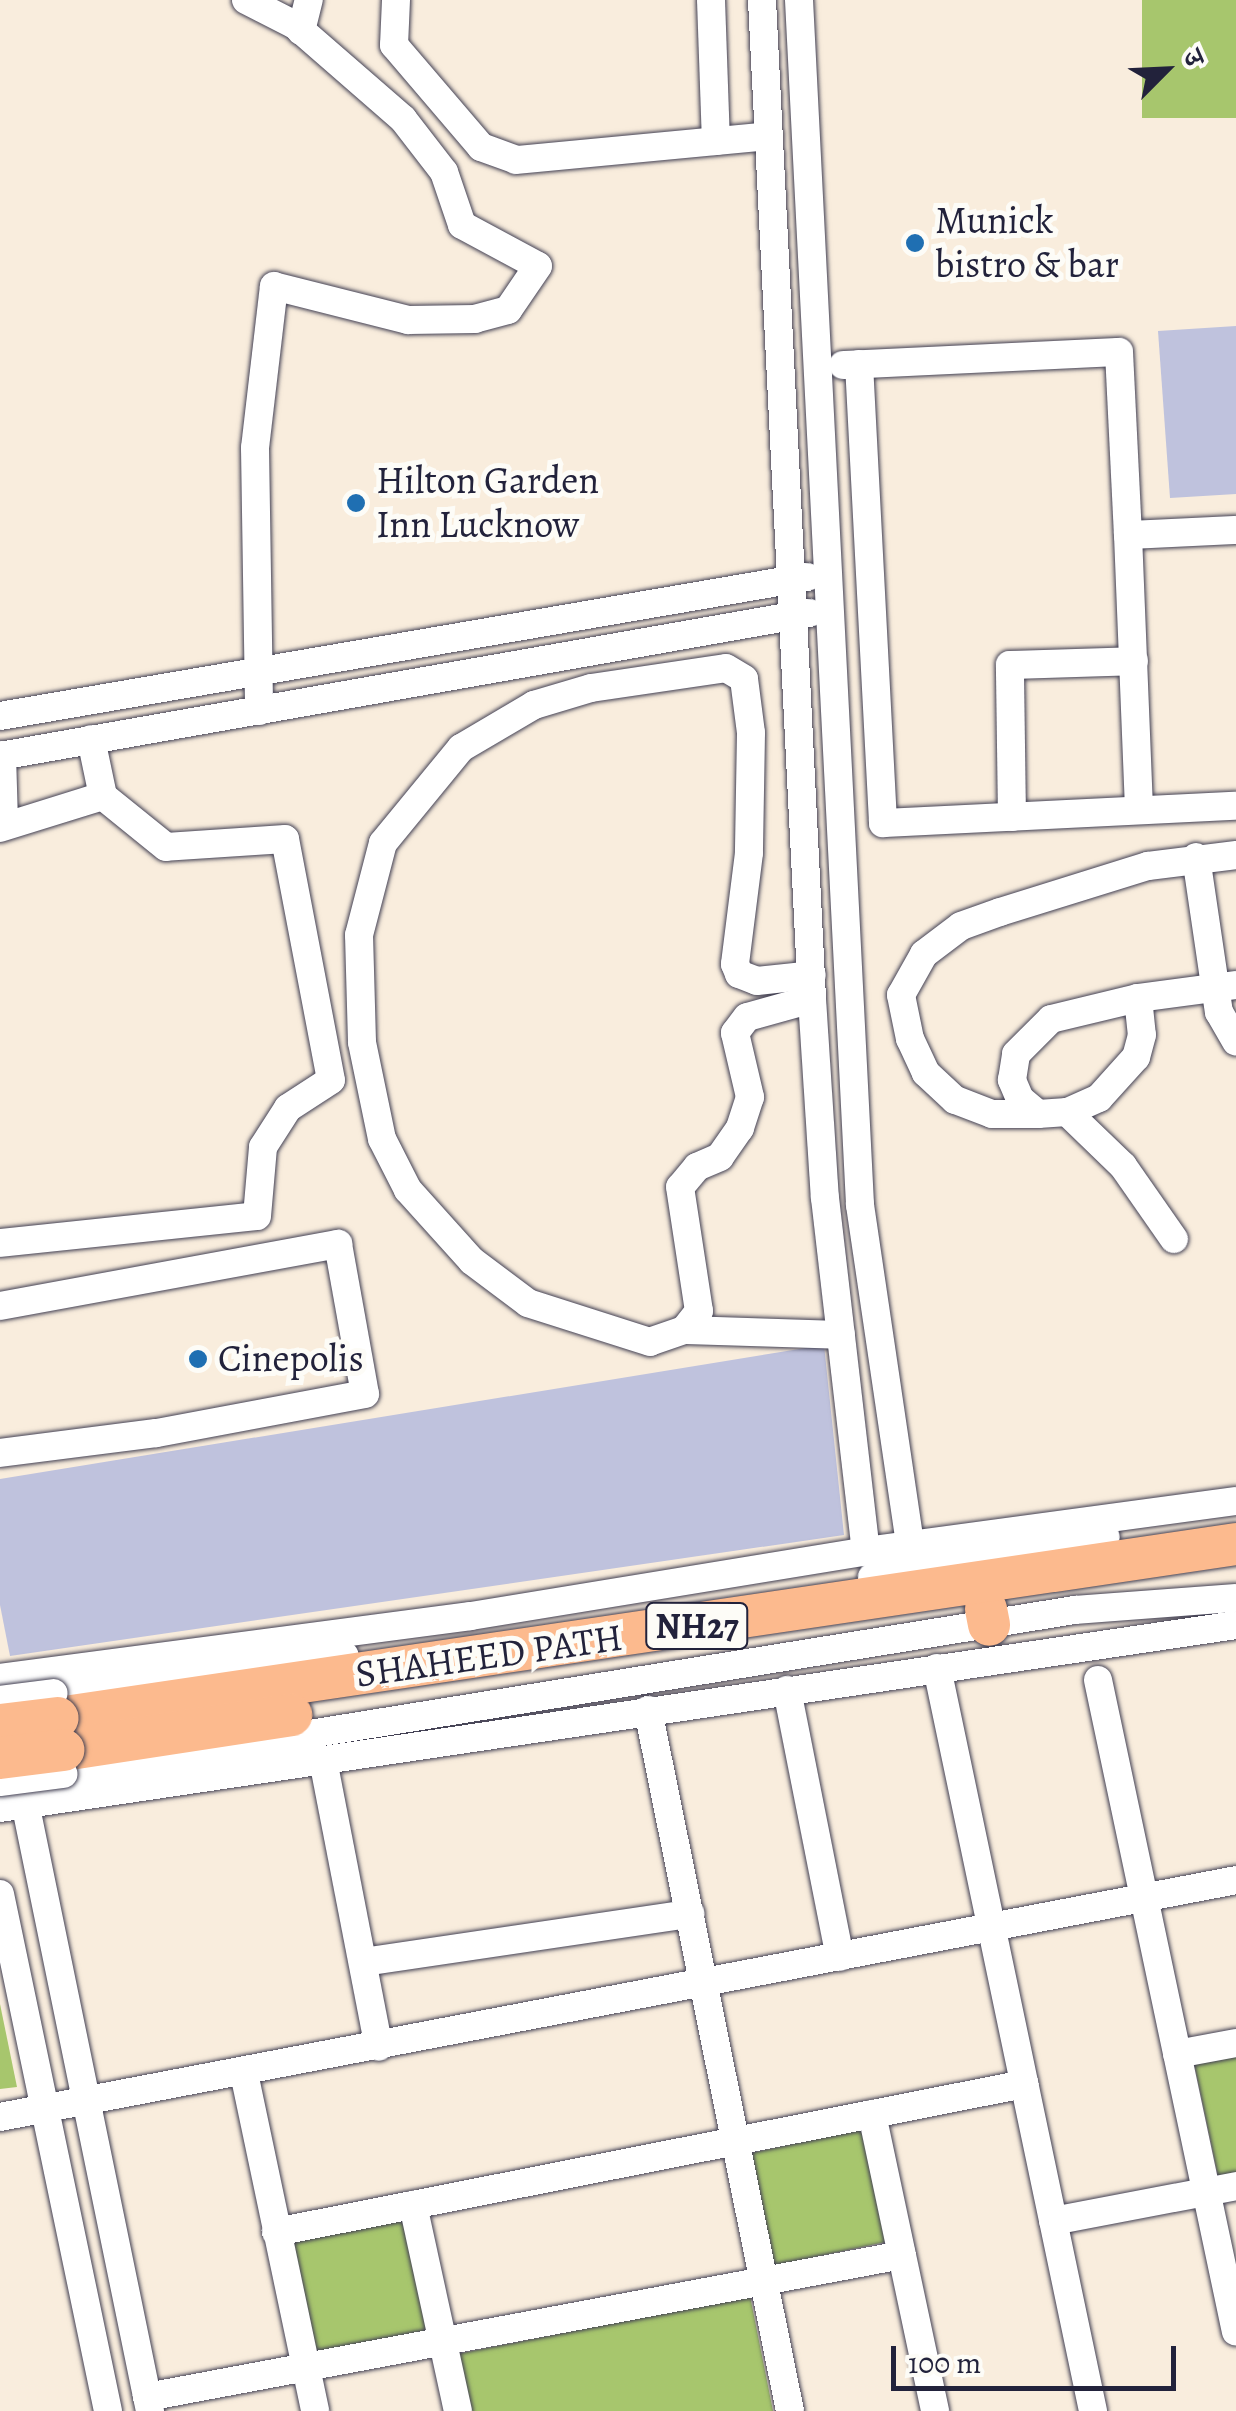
<!DOCTYPE html>
<html>
<head>
<meta charset="utf-8">
<style>
  body { margin:0 }
  #map { position:relative; width:1236px; height:2411px; overflow:hidden; background:#f9eddd; font-family:Alegreya,"Noto Serif Devanagari",serif }
  div>[style] { position:absolute }
  [style*='--x'] { left:calc(var(--x)*1px); top:calc(var(--y)*1px); width:calc(var(--w)*1px); rotate:calc(var(--a)*1deg) }
  .industrial>* { inset:0; background:#bfc2dd }
  .green>* { inset:0; background:#a7c66d; transform-origin:0 0 }
  .roads { filter:drop-shadow(0 0 2px #424053) drop-shadow(0 0 2px #424053) }
  .minor>* { height:28px; margin:-14px; padding:0 14px; transform-origin:14px; border-radius:14px; background:#fff }
  .highway>* { height:42px; margin:-21px; padding:0 21px; transform-origin:21px; border-radius:21px; background:#fcba8e }
  .bridges { filter:drop-shadow(0 0 2px #424053) drop-shadow(0 0 2px #424053) }
  .minor-bridge>* { height:28px; margin:-14px; padding:0 14px; transform-origin:14px; border-radius:14px; background:#fff }
  .highway-bridge>* { height:42px; margin:-21px; padding:0 21px; transform-origin:21px; border-radius:21px; background:#fcba8e }
  .dots>* { width:28px; height:28px; translate:-50% -50%; box-sizing:border-box; border:5px solid #fdfcf7; border-radius:50% }
  span { translate:-50% -50%; white-space:nowrap; text-align:center; line-height:1.15; -webkit-text-stroke:10px #fdfcf7; paint-order:stroke }
  .shield-label span { padding:2px 8px; background:#fdfcf7; border:2px solid; border-radius:8px; -webkit-text-stroke-width:0 }
  .shield-label { font-size:35px; color:#22223b; font-weight:700 }
  .poi-label { font-size:38px; color:#22223b }
  .left { translate:0 -50%; text-align:left }
  .street-label { font-size:38px; color:#22223b }
  .north { position:absolute; left:1116px; top:20px; width:100px; height:100px; -webkit-text-stroke:8px #fdfcf7; paint-order:stroke; rotate:66deg; font-size:28px; font-weight:700; line-height:40px; text-align:center; color:#22223b }
  .north::after { content:''; display:block; margin:auto; width:35px; height:45px; background:#22223b; clip-path:polygon(50% 0,100% 100%,50% 72%,0 100%) }
  .scale { position:absolute; left:891px; top:2346px; width:285px; height:45px; box-sizing:border-box; border:5px solid #22223b; border-top:0; padding-left:12px; font-size:30px; line-height:35px; white-space:nowrap; color:#22223b; -webkit-text-stroke:8px #fdfcf7; paint-order:stroke }
</style>
</head>
<body>
<div id="map">
  <div class="industrial">
    <i style="clip-path:polygon(1236px 326px,1236px 494px,1170px 498px,1158px 331px)"></i>
    <i style="clip-path:polygon(824px 1345px,844px 1535px,10px 1656px,0 1605px,0 1479px)"></i>
  </div>
  <div class="green">
    <i style="left:1142px;top:0;width:94px;height:118px"></i>
    <i style="clip-path:polygon(0 2004px,17px 2087px,0 2089px)"></i>
    <i style="clip-path:polygon(1236px 2055px,1236px 2172px,1218px 2176px,1194px 2063px)"></i>
    <i style="left:864px;top:2129px;width:115px;height:117px;rotate:78deg"></i>
    <i style="left:406px;top:2219px;width:113px;height:120px;rotate:79deg"></i>
    <i style="clip-path:polygon(750px 2296px,773px 2411px,468px 2411px,457px 2354px)"></i>
  </div>
  <div class="roads">
    <div class="minor">
      <i style="--x:246;--y:0;--w:55;--a:27"></i>
      <i style="--x:295;--y:25;--w:143;--a:41"></i>
      <i style="--x:403;--y:119;--w:67;--a:52.3"></i>
      <i style="--x:444;--y:172;--w:56;--a:71.2"></i>
      <i style="--x:462;--y:225;--w:86;--a:28.3"></i>
      <i style="--x:538;--y:266;--w:53;--a:124.3"></i>
      <i style="--x:508;--y:310;--w:34;--a:165"></i>
      <i style="--x:475;--y:319;--w:67;--a:179.1"></i>
      <i style="--x:408;--y:320;--w:138;--a:-165.8"></i>
      <i style="--x:274;--y:286;--w:163;--a:96.7"></i>
      <i style="--x:255;--y:448;--w:263;--a:89.1"></i>
      <i style="--x:396;--y:0;--w:45;--a:92.5"></i>
      <i style="--x:394;--y:45;--w:134;--a:49.5"></i>
      <i style="--x:481;--y:147;--w:37;--a:20"></i>
      <i style="--x:516;--y:160;--w:253;--a:-5.4"></i>
      <i style="--x:711;--y:0;--w:141;--a:88"></i>
      <i style="--x:762;--y:0;--w:1000;--a:87.13"></i>
      <i style="--x:812;--y:999;--w:199;--a:86.3"></i>
      <i style="--x:825;--y:1198;--w:355;--a:83.4"></i>
      <i style="--x:799;--y:0;--w:1207;--a:87.1"></i>
      <i style="--x:860;--y:1205;--w:344;--a:81.6"></i>
      <i style="--x:301;--y:31;--w:32;--a:-76"></i>
      <i style="--x:859;--y:364;--w:460;--a:87"></i>
      <i style="--x:883;--y:823;--w:353;--a:-2.8"></i>
      <i style="--x:843;--y:365;--w:276;--a:-2.7"></i>
      <i style="--x:1119;--y:352;--w:183;--a:87.2"></i>
      <i style="--x:1128;--y:535;--w:108;--a:-2.7"></i>
      <i style="--x:1128;--y:535;--w:275;--a:87.7"></i>
      <i style="--x:0;--y:716;--w:819;--a:-9.77"></i>
      <i style="--x:2;--y:755;--w:67;--a:88.3"></i>
      <i style="--x:0;--y:756;--w:822;--a:-10.02"></i>
      <i style="--x:1012;--y:817;--w:152;--a:-90.8"></i>
      <i style="--x:1010;--y:665;--w:124;--a:-1.8"></i>
      <i style="--x:0;--y:828;--w:108;--a:-17.3"></i>
      <i style="--x:1196;--y:857;--w:157;--a:81.6"></i>
      <i style="--x:1219;--y:1012;--w:34;--a:60"></i>
      <i style="--x:1138;--y:998;--w:37;--a:84"></i>
      <i style="--x:1142;--y:1035;--w:23;--a:105"></i>
      <i style="--x:1136;--y:1057;--w:55;--a:132.1"></i>
      <i style="--x:1099;--y:1098;--w:35;--a:156"></i>
      <i style="--x:1067;--y:1112;--w:29;--a:176"></i>
      <i style="--x:1038;--y:1114;--w:23;--a:-140"></i>
      <i style="--x:1020;--y:1099;--w:21;--a:-113"></i>
      <i style="--x:1012;--y:1080;--w:26;--a:-81"></i>
      <i style="--x:1016;--y:1054;--w:49;--a:-45"></i>
      <i style="--x:1051;--y:1019;--w:89;--a:-13.6"></i>
      <i style="--x:1138;--y:998;--w:99;--a:-7.6"></i>
      <i style="--x:812;--y:999;--w:67;--a:164.5"></i>
      <i style="--x:747;--y:1017;--w:20;--a:127"></i>
      <i style="--x:735;--y:1033;--w:66;--a:76.8"></i>
      <i style="--x:750;--y:1097;--w:33;--a:108"></i>
      <i style="--x:740;--y:1128;--w:35;--a:125"></i>
      <i style="--x:720;--y:1157;--w:25;--a:157"></i>
      <i style="--x:697;--y:1167;--w:26;--a:130"></i>
      <i style="--x:680;--y:1187;--w:125;--a:81.3"></i>
      <i style="--x:699;--y:1311;--w:24;--a:128"></i>
      <i style="--x:684;--y:1330;--w:36;--a:161"></i>
      <i style="--x:650;--y:1342;--w:128;--a:-162.3"></i>
      <i style="--x:528;--y:1303;--w:70;--a:-143.1"></i>
      <i style="--x:472;--y:1261;--w:96;--a:-132"></i>
      <i style="--x:408;--y:1190;--w:57;--a:-117"></i>
      <i style="--x:382;--y:1139;--w:99;--a:-101.7"></i>
      <i style="--x:362;--y:1042;--w:107;--a:-91.6"></i>
      <i style="--x:359;--y:935;--w:95;--a:-75.4"></i>
      <i style="--x:383;--y:843;--w:123;--a:-50.6"></i>
      <i style="--x:461;--y:748;--w:85;--a:-30.5"></i>
      <i style="--x:534;--y:705;--w:59;--a:-16.6"></i>
      <i style="--x:591;--y:688;--w:136;--a:-8.4"></i>
      <i style="--x:726;--y:668;--w:21;--a:31"></i>
      <i style="--x:744;--y:679;--w:54;--a:82.6"></i>
      <i style="--x:751;--y:733;--w:120;--a:91"></i>
      <i style="--x:749;--y:853;--w:112;--a:97.2"></i>
      <i style="--x:735;--y:964;--w:11;--a:68"></i>
      <i style="--x:739;--y:974;--w:19;--a:21"></i>
      <i style="--x:757;--y:981;--w:55;--a:-6.2"></i>
      <i style="--x:1067;--y:1112;--w:78;--a:44"></i>
      <i style="--x:1123;--y:1166;--w:89;--a:55.1"></i>
      <i style="--x:1038;--y:1114;--w:46;--a:180"></i>
      <i style="--x:992;--y:1114;--w:40;--a:-159"></i>
      <i style="--x:955;--y:1100;--w:40;--a:-137"></i>
      <i style="--x:926;--y:1073;--w:38;--a:-115"></i>
      <i style="--x:910;--y:1039;--w:45;--a:-101.6"></i>
      <i style="--x:901;--y:995;--w:47;--a:-60.7"></i>
      <i style="--x:924;--y:954;--w:46;--a:-37.1"></i>
      <i style="--x:961;--y:926;--w:41;--a:-19.7"></i>
      <i style="--x:1000;--y:912;--w:155;--a:-17.3"></i>
      <i style="--x:1148;--y:866;--w:89;--a:-7.1"></i>
      <i style="--x:0;--y:1243;--w:258;--a:-6"></i>
      <i style="--x:257;--y:1216;--w:69;--a:-85"></i>
      <i style="--x:263;--y:1147;--w:46;--a:-57.3"></i>
      <i style="--x:288;--y:1108;--w:51;--a:-33.1"></i>
      <i style="--x:331;--y:1080;--w:245;--a:-100.8"></i>
      <i style="--x:285;--y:839;--w:119;--a:176.2"></i>
      <i style="--x:166;--y:847;--w:81;--a:-141"></i>
      <i style="--x:103;--y:796;--w:58;--a:-101.9"></i>
      <i style="--x:0;--y:1306;--w:344;--a:-10.4"></i>
      <i style="--x:338;--y:1244;--w:152;--a:79.8"></i>
      <i style="--x:365;--y:1394;--w:213;--a:169.4"></i>
      <i style="--x:156;--y:1433;--w:157;--a:172.7"></i>
      <i style="--x:684;--y:1330;--w:157;--a:1.8"></i>
      <i style="--x:872;--y:1577;--w:237;--a:-9.7"></i>
      <i style="--x:937;--y:1668;--w:759;--a:78.14"></i>
      <i style="--x:0;--y:1678;--w:475;--a:-7.5"></i>
      <i style="--x:471;--y:1616;--w:400;--a:-9.3"></i>
      <i style="--x:866;--y:1551;--w:373;--a:-7.7"></i>
      <i style="--x:1098;--y:1680;--w:666;--a:78.05"></i>
      <i style="--x:787;--y:1690;--w:272;--a:78.8"></i>
      <i style="--x:54;--y:1693;--w:293;--a:-7.4"></i>
      <i style="--x:648;--y:1710;--w:715;--a:78.55"></i>
      <i style="--x:323;--y:1760;--w:292;--a:79"></i>
      <i style="--x:63;--y:1774;--w:1025;--a:-9.21"></i>
      <i style="--x:1075;--y:1610;--w:161;--a:-4.3"></i>
      <i style="--x:22;--y:1788;--w:636;--a:78.39"></i>
      <i style="--x:0;--y:1808;--w:1249;--a:-8.42"></i>
      <i style="--x:0;--y:1894;--w:528;--a:78.2"></i>
      <i style="--x:363;--y:1962;--w:331;--a:-8.4"></i>
      <i style="--x:1177;--y:2054;--w:60;--a:-10.6"></i>
      <i style="--x:244;--y:2073;--w:345;--a:78.1"></i>
      <i style="--x:872;--y:2114;--w:304;--a:78"></i>
      <i style="--x:0;--y:2117;--w:1259;--a:-10.85"></i>
      <i style="--x:413;--y:2205;--w:211;--a:77.7"></i>
      <i style="--x:1053;--y:2221;--w:186;--a:-10.8"></i>
      <i style="--x:276;--y:2232;--w:763;--a:-11.19"></i>
      <i style="--x:147;--y:2397;--w:768;--a:-10.65"></i>
    </div>
    <div class="highway">
      <i style="--x:986;--y:1609;--w:16;--a:79"></i>
      <i style="--x:58;--y:1718;--w:1191;--a:-8.4"></i>
      <i style="--x:63;--y:1750;--w:231;--a:-8.7"></i>
    </div>
  </div>
  <div class="bridges">
    <div class="minor-bridge">
      <i style="--x:0;--y:1700;--w:54;--a:-7.4"></i>
      <i style="--x:0;--y:1782;--w:64;--a:-7.2"></i>
    </div>
    <div class="highway-bridge">
      <i style="--x:0;--y:1725;--w:58;--a:-6.9"></i>
      <i style="--x:0;--y:1758;--w:64;--a:-7.2"></i>
    </div>
  </div>
  <div class="dots">
    <i style="left:915px;top:243px;background:#1f6fb2"></i>
    <i style="left:356px;top:503px;background:#1f6fb2"></i>
    <i style="left:198px;top:1359px;background:#1f6fb2"></i>
  </div>
  <div class="shield-label">
    <span style="left:697px;top:1626px">NH27</span>
  </div>
  <div class="poi-label">
    <span class="left" style="left:935px;top:243px">Munick<br>bistro &amp; bar</span>
    <span class="left" style="left:376px;top:503px">Hilton Garden<br>Inn Lucknow</span>
    <span class="left" style="left:218px;top:1359px">Cinepolis</span>
  </div>
  <div class="street-label">
    <span style="left:489px;top:1656px;rotate:-8deg">SHAHEED PATH</span>
  </div>
  <div class="north">उ</div>
  <div class="scale">100 m</div>
</div>
</body>
</html>
